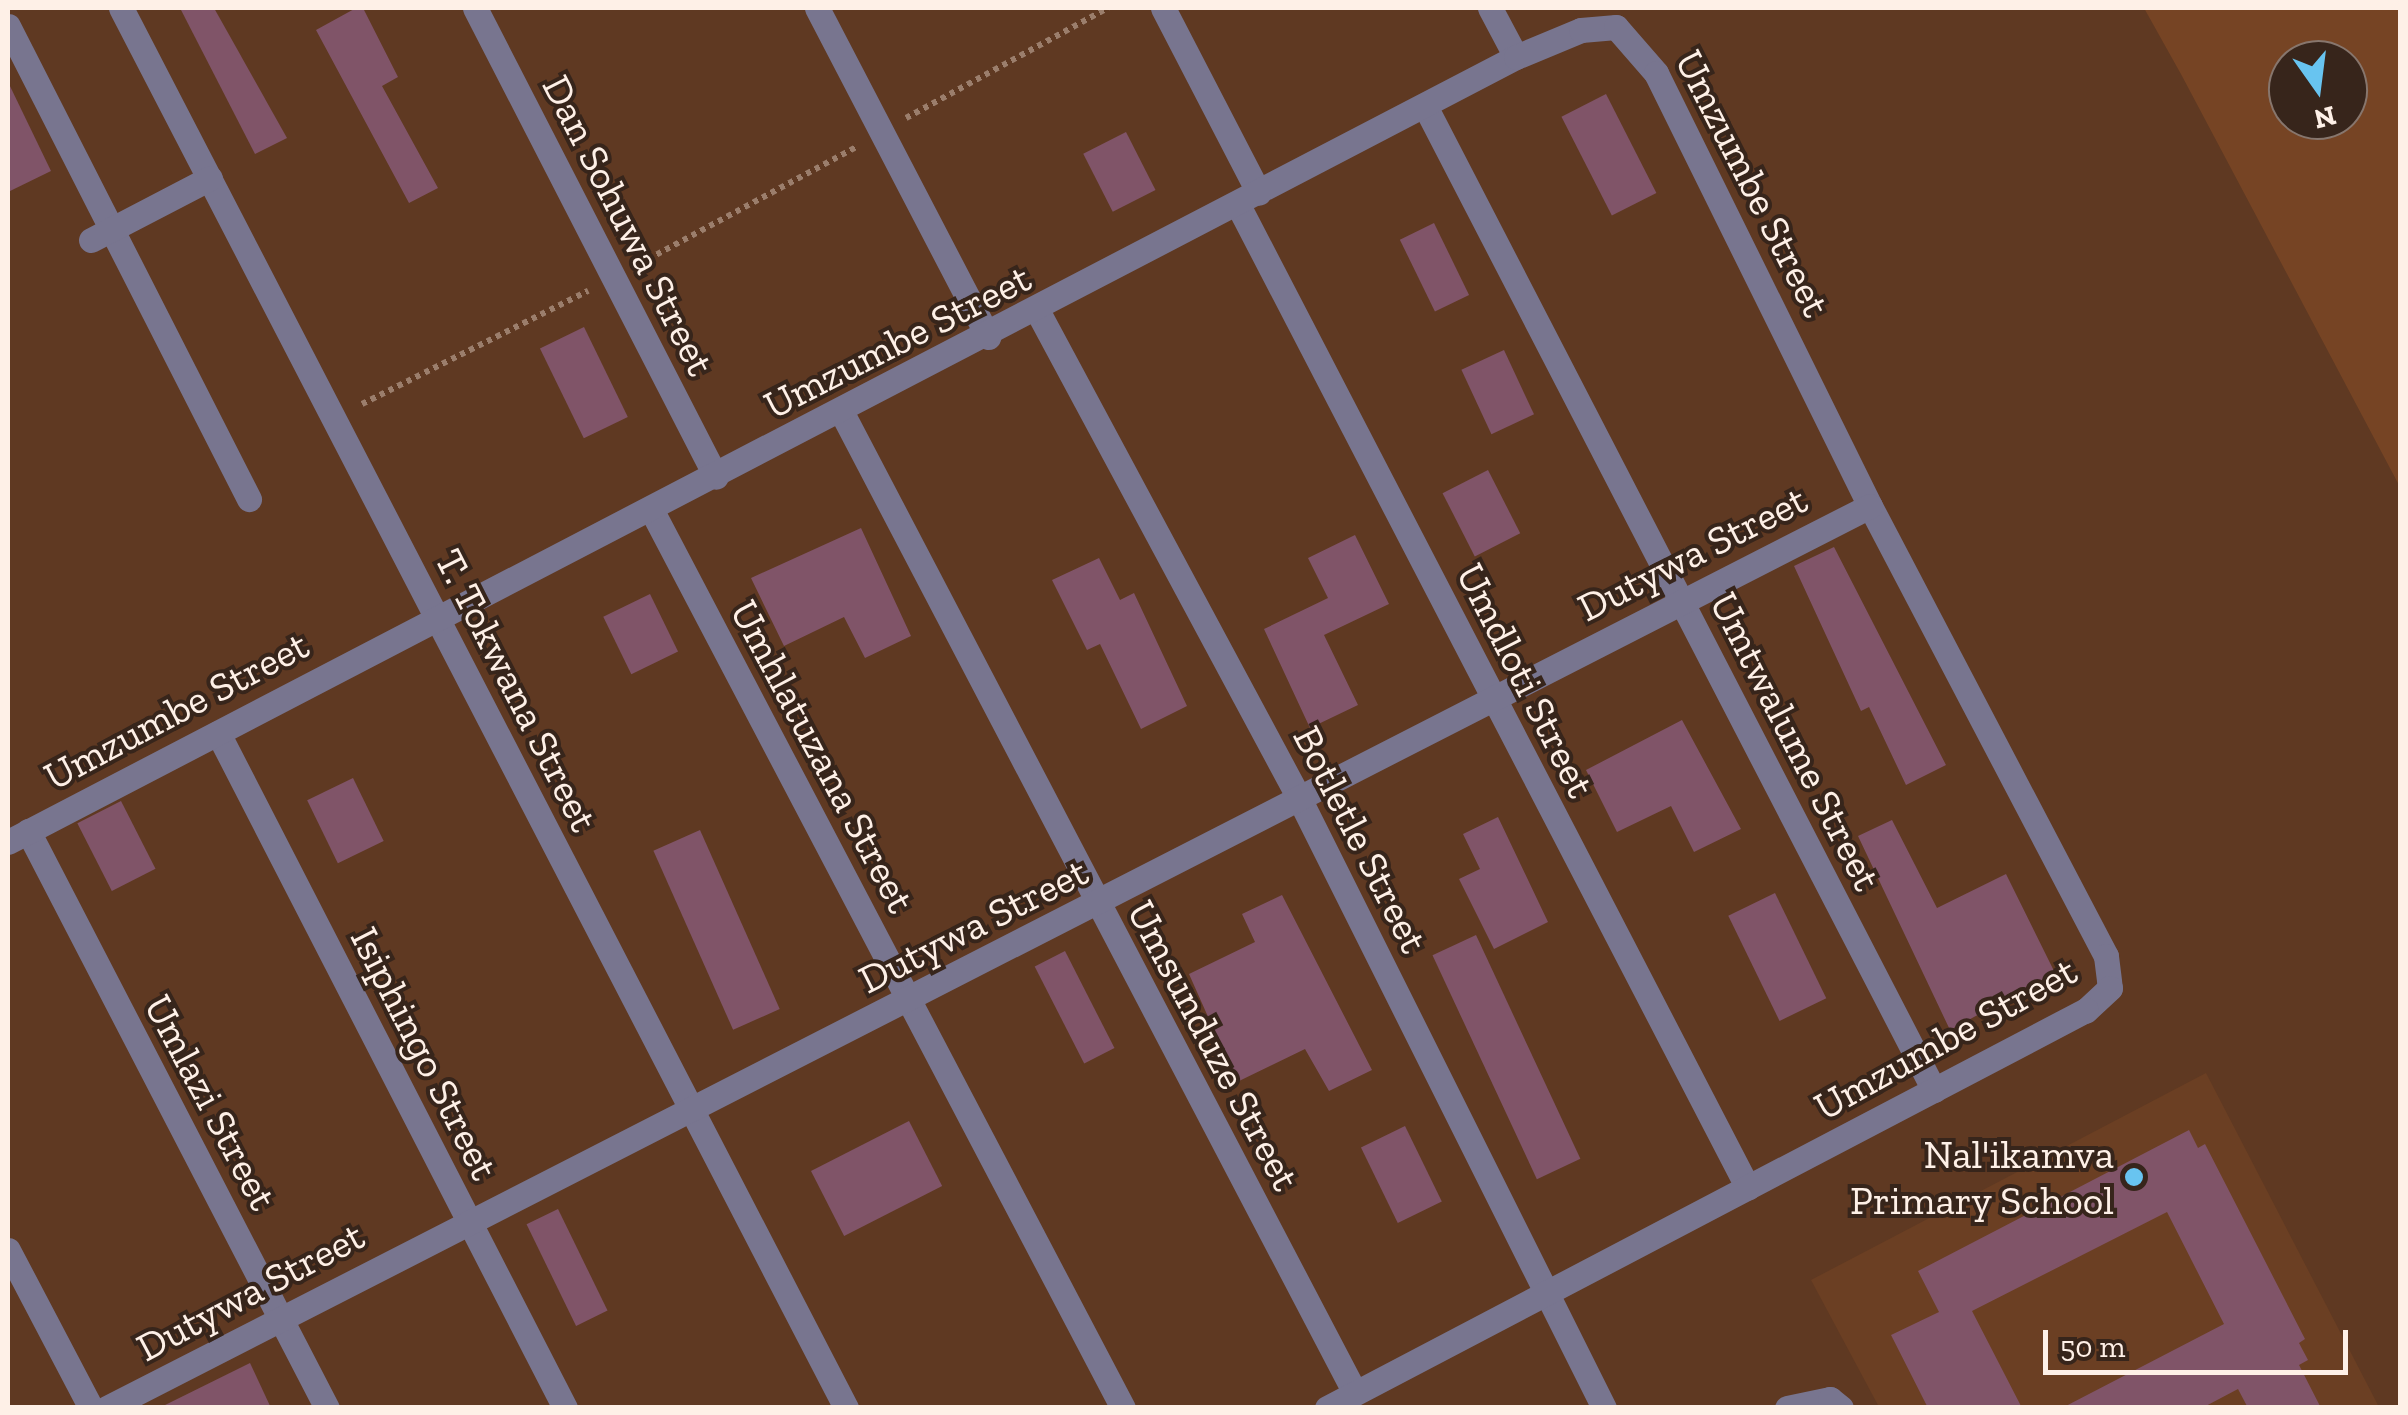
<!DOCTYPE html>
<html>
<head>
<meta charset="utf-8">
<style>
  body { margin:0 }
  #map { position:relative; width:2408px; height:1415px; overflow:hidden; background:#5f3922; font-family:"Zilla Slab",serif }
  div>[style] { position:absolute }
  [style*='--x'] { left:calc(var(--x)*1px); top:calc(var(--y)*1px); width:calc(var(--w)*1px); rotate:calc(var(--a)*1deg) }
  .built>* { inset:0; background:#6b3f23 }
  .green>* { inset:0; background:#764424 }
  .building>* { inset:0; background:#805468; transform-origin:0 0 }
  .path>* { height:6px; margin-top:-3px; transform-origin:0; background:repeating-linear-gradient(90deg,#9b7e6c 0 5px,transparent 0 10px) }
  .minor>* { height:25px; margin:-12.5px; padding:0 12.5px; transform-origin:12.5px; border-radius:12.5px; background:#78758f }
  .dots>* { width:28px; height:28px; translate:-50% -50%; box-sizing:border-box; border:5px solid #37251b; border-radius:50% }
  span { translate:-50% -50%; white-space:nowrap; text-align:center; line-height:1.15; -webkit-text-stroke:8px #37251b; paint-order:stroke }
  .street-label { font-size:40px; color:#fef0e7 }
  .poi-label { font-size:40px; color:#fef0e7 }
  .right { translate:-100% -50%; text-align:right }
  .frame { position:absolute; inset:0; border:10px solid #fef0e7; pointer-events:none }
  .north { position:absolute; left:2268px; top:40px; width:100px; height:100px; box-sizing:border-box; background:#37251b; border:2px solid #87766d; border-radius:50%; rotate:166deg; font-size:28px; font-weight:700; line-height:40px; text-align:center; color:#fef0e7 }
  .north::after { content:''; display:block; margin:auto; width:35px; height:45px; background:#68c4f0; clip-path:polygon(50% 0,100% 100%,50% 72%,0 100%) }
  .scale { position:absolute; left:2043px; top:1330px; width:305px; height:45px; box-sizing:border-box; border:5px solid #fef0e7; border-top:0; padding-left:12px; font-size:30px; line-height:35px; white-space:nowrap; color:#fef0e7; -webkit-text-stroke:8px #37251b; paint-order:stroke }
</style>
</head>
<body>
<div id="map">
  <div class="built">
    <i style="clip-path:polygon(2206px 1073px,2379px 1407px,1879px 1407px,1811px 1280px)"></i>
  </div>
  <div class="green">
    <i style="clip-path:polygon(evenodd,2144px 8px,2400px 8px,2400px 487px,2182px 76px,2144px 8px,2288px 60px,2348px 60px,2348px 120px,2288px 120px,2288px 60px)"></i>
  </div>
  <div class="building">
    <i style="clip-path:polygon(180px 8px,214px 8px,287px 138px,255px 154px)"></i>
    <i style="clip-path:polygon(356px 8px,363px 8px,398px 77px,382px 86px,438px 188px,409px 203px,316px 30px)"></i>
    <i style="clip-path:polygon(8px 82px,51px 171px,8px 192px)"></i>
    <i style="left:1606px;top:94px;width:111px;height:50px;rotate:63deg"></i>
    <i style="left:1126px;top:132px;width:65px;height:48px;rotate:63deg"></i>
    <i style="left:1434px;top:223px;width:80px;height:38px;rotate:64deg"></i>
    <i style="left:584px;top:327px;width:100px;height:49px;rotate:64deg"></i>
    <i style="left:1504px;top:350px;width:71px;height:47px;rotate:65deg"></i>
    <i style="left:1488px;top:470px;width:71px;height:51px;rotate:63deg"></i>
    <i style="clip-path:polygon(861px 528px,911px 636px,865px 658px,844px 617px,784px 646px,751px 578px)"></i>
    <i style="clip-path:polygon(1355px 535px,1389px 604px,1324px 635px,1358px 705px,1310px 728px,1264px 629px,1328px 598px,1308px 558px)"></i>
    <i style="clip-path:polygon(1834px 547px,1946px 765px,1906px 785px,1869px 707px,1861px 711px,1794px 566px)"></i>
    <i style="clip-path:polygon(1099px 558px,1120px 600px,1134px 593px,1187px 706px,1141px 729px,1100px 644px,1087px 650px,1052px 580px)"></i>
    <i style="left:650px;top:594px;width:64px;height:52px;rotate:64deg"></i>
    <i style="clip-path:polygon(1682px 720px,1741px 829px,1694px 852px,1671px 806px,1617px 832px,1586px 770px)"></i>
    <i style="left:353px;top:778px;width:70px;height:51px;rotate:64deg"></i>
    <i style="left:121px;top:801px;width:76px;height:49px;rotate:63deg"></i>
    <i style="clip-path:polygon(1498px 817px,1548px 922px,1494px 949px,1459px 879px,1480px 869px,1463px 834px)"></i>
    <i style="clip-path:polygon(1892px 820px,1937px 908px,2006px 874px,2055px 973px,1950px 1030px,1858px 836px)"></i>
    <i style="left:700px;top:830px;width:196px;height:51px;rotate:66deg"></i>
    <i style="left:1775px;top:893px;width:117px;height:52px;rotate:64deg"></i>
    <i style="clip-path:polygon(1282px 895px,1372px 1070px,1329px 1091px,1305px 1049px,1237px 1082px,1189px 974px,1255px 942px,1242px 914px)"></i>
    <i style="left:1476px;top:935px;width:247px;height:48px;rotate:65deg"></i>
    <i style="left:1065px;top:951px;width:109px;height:34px;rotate:63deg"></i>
    <i style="left:909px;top:1121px;width:73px;height:110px;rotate:63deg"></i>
    <i style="left:1405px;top:1126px;width:84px;height:49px;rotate:64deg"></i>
    <i style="clip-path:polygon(2189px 1130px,2198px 1148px,2205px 1144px,2305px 1339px,2299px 1343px,2308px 1360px,2299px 1365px,2321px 1408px,2248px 1408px,2238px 1389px,2202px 1408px,2062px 1408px,2224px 1324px,2167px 1212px,1972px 1311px,2022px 1408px,1928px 1408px,1891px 1335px,1939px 1312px,1918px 1271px)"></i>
    <i style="left:558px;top:1209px;width:113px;height:35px;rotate:64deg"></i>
    <i style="clip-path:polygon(250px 1363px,271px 1408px,159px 1408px)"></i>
  </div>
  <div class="path">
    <i style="--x:906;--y:118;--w:230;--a:-28.6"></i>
    <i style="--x:639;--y:264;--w:247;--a:-28.3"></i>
    <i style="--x:362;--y:404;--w:253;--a:-26.6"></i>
  </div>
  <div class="minor">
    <i style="--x:121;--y:8;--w:1577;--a:62.62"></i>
    <i style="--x:475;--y:8;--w:527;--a:62.8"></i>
    <i style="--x:817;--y:8;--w:371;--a:62.5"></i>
    <i style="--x:1163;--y:8;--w:208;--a:62.6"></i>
    <i style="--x:1490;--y:8;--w:55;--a:62"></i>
    <i style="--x:8;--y:26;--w:531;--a:63"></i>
    <i style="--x:1425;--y:106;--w:1108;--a:62.65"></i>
    <i style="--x:1238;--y:205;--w:1107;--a:62.58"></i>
    <i style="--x:91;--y:240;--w:134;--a:-27.5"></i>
    <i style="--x:1038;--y:312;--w:552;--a:61.76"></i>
    <i style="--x:1299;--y:798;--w:682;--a:63.43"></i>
    <i style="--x:841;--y:411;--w:1108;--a:62.37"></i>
    <i style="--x:652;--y:511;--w:1013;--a:62.3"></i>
    <i style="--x:218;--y:733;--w:759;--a:62.79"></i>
    <i style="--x:28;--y:831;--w:650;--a:62.61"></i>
    <i style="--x:8;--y:842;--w:1700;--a:-27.5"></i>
    <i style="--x:1516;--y:57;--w:70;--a:-22.6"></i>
    <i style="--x:1581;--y:30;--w:35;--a:-5"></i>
    <i style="--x:1616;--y:27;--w:61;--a:49"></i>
    <i style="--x:1656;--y:73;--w:483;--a:63.7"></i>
    <i style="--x:1870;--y:506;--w:508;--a:62.33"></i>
    <i style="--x:2106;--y:956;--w:32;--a:83"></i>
    <i style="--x:2110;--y:988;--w:33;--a:137"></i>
    <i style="--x:2086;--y:1010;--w:857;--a:152.33"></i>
    <i style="--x:8;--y:1250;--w:178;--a:62.3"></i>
    <i style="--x:107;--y:1408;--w:1980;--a:-27.1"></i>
    <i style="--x:1787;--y:1408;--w:44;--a:-11.8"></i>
    <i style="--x:1830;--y:1399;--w:14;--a:39"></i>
  </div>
  <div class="dots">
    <i style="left:2134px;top:1177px;background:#68c4f0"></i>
  </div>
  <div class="street-label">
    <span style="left:1753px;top:183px;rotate:63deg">Umzumbe Street</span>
    <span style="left:629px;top:225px;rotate:63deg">Dan Sohuwa Street</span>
    <span style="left:897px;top:341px;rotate:-27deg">Umzumbe Street</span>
    <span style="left:1692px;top:553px;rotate:-27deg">Dutywa Street</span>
    <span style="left:1526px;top:680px;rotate:63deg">Umdloti Street</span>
    <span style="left:517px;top:690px;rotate:63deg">T. Tokwana Street</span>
    <span style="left:176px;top:710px;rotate:-28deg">Umzumbe Street</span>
    <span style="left:1796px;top:741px;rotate:63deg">Umtwalume Street</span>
    <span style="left:823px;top:756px;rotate:62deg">Umhlatuzana Street</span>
    <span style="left:1361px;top:839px;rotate:63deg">Botletle Street</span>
    <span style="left:973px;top:925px;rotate:-27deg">Dutywa Street</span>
    <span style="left:1945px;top:1038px;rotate:-29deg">Umzumbe Street</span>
    <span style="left:1214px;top:1045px;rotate:62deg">Umsunduze Street</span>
    <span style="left:425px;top:1053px;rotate:63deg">Isiphingo Street</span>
    <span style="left:211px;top:1102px;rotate:62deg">Umlazi Street</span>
    <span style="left:250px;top:1291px;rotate:-28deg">Dutywa Street</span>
  </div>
  <div class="poi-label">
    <span class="right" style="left:2114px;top:1177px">Nal'ikamva<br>Primary School</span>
  </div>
  <div class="frame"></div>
  <div class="north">N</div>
  <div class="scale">50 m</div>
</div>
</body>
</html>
